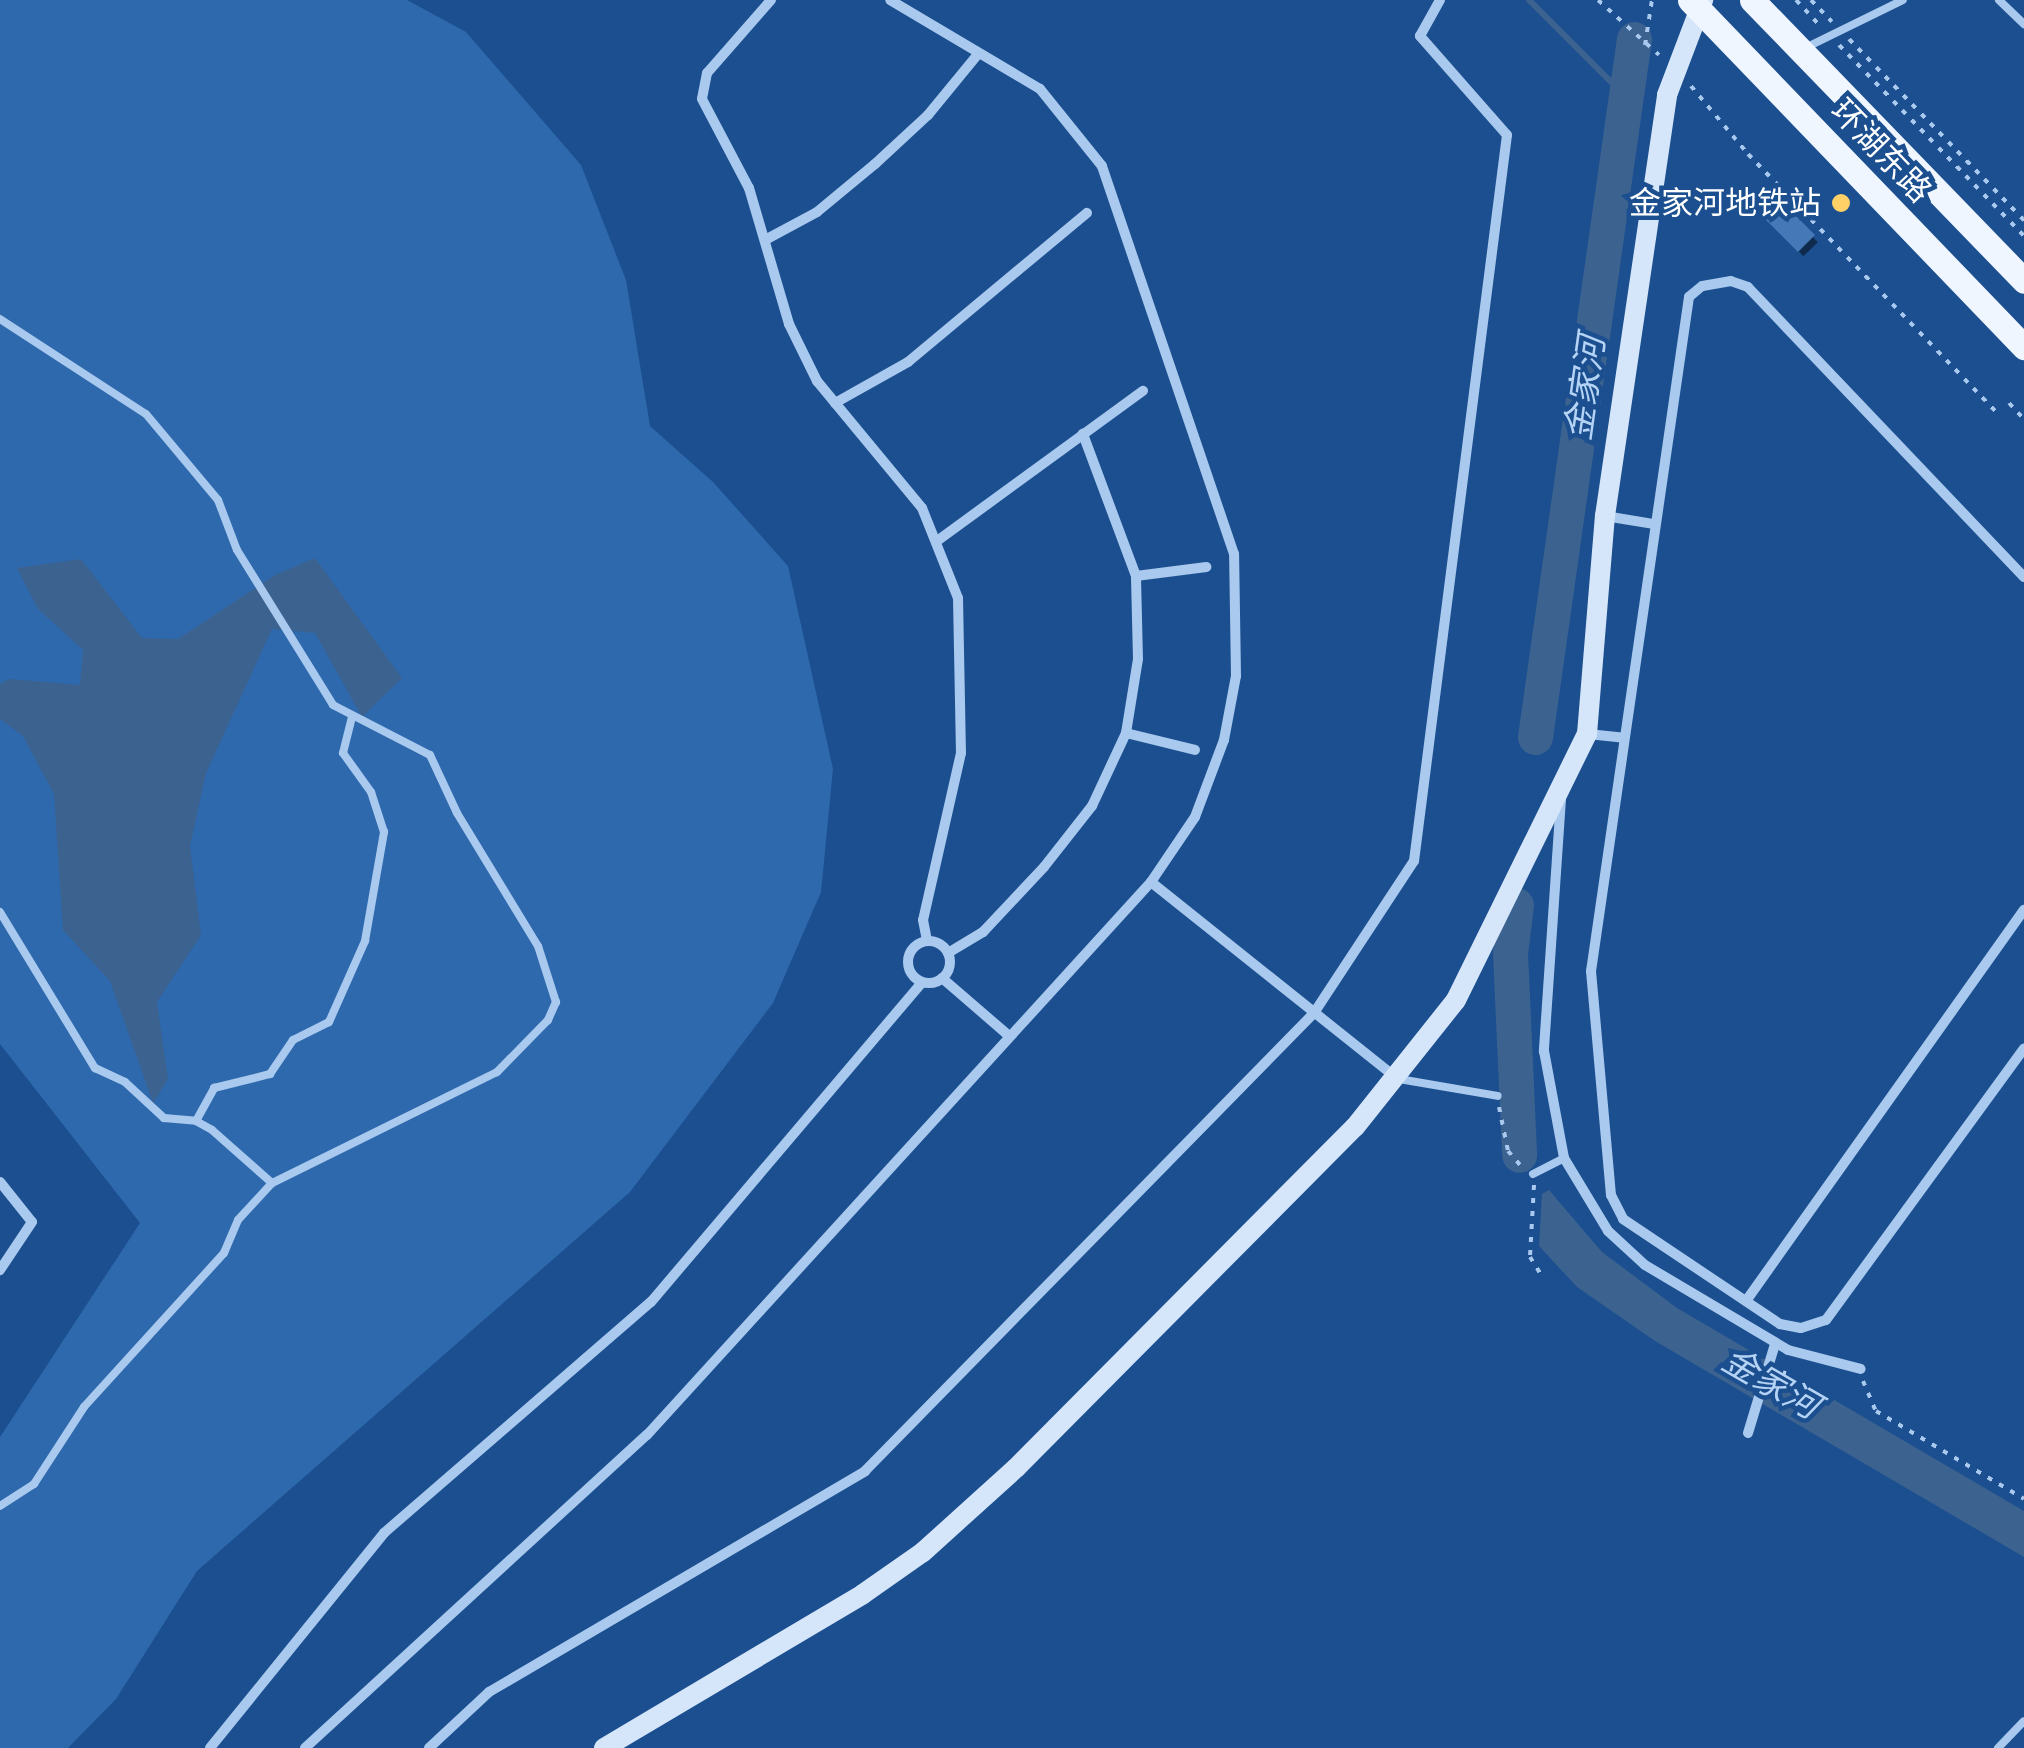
<!DOCTYPE html>
<html>
<head>
<meta charset="utf-8">
<style>
  body { margin:0 }
  #map { position:relative; width:2024px; height:1748px; overflow:hidden; background:#1b4f8f; font-family:"Archivo Narrow","Noto Sans SC",sans-serif }
  div>[style] { position:absolute }
  [style*='--x'] { left:calc(var(--x)*1px); top:calc(var(--y)*1px); width:calc(var(--w)*1px); rotate:calc(var(--a)*1deg) }
  .green>* { inset:0; background:#2e69ad }
  .water>* { inset:0; background:#3c6290 }
  .shadow>* { inset:0; background:#0007; transform-origin:0 0 }
  .stream>* { height:6px; margin:-3px; padding:0 3px; transform-origin:3px; border-radius:3px; background:#3c6290 }
  .river>* { height:35px; margin:-17.5px; padding:0 17.5px; transform-origin:17.5px; border-radius:17.5px; background:#3c6290 }
  .building>* { inset:0; background:#4478b7; transform-origin:0 0 }
  .path>* { height:4px; margin-top:-2px; transform-origin:0; background:repeating-linear-gradient(90deg,#a9c9ee 0 5px,transparent 0 13px) }
  .lane>* { height:8px; margin:-4px; padding:0 4px; transform-origin:4px; border-radius:4px; background:#a9c9ee }
  .street>* { height:10px; margin:-5px; padding:0 5px; transform-origin:5px; border-radius:5px; background:#a9c9ee }
  .street>.ring { margin:-5px; padding:0; box-sizing:content-box; background:none; border:10px solid #a9c9ee; border-radius:50% }
  .secondary>* { height:20px; margin:-10px; padding:0 10px; transform-origin:10px; border-radius:10px; background:#d6e6fa }
  .primary>* { height:25px; margin:-12.5px; padding:0 12.5px; transform-origin:12.5px; border-radius:12.5px; background:#f0f6ff }
  .dots>* { width:28px; height:28px; translate:-50% -50%; box-sizing:border-box; border:5px solid #1b4f8f; border-radius:50% }
  span { translate:-50% -50%; white-space:nowrap; text-align:center; line-height:1.15; -webkit-text-stroke:9px #1b4f8f; paint-order:stroke }
  .street-label { font-size:32px; color:#fff }
  .poi-label { font-size:32px; color:#fff }
  .right { translate:-100% -50%; text-align:right }
  .water-label { font-size:35px; color:#b5d3f5; font-style:italic }
</style>
</head>
<body>
<div id="map">
  <div class="green">
    <i style="clip-path:polygon(0 0,407px 0,466px 32px,581px 165px,626px 280px,650px 426px,713px 482px,788px 566px,833px 769px,821px 892px,773px 1003px,630px 1192px,197px 1571px,116px 1699px,68px 1748px,0 1748px,0 1437px,140px 1223px,0 1044px)"></i>
  </div>
  <div class="water">
    <i style="clip-path:polygon(315px 558px,402px 678px,362px 717px,315px 633px,272px 629px,206px 773px,190px 846px,201px 935px,157px 1002px,168px 1079px,153px 1103px,110px 981px,63px 930px,54px 794px,23px 736px,0 719px,0 684px,9px 679px,80px 685px,83px 650px,38px 609px,17px 568px,81px 559px,142px 638px,178px 639px,275px 575px)"></i>
    <i style="clip-path:polygon(1549px 1190px,1602px 1252px,1677px 1308px,2024px 1511px,2024px 1557px,1655px 1341px,1577px 1287px,1539px 1246px,1542px 1194px)"></i>
  </div>
  <div class="shadow">
    <i style="left:1774px;top:197px;width:63px;height:20px;rotate:46deg"></i>
  </div>
  <div class="stream">
    <i style="--x:1529;--y:0;--w:136;--a:45"></i>
  </div>
  <div class="river">
    <i style="--x:1535;--y:737;--w:705;--a:-81.93"></i>
    <i style="--x:1516;--y:905;--w:48;--a:97.1"></i>
    <i style="--x:1510;--y:953;--w:202;--a:87.4"></i>
  </div>
  <div class="building">
    <i style="left:1774px;top:194px;width:58px;height:24px;rotate:45deg"></i>
  </div>
  <div class="path">
    <i style="--x:1598;--y:0;--w:82;--a:42"></i>
    <i style="--x:1796;--y:0;--w:38;--a:47"></i>
    <i style="--x:1811;--y:0;--w:30;--a:46"></i>
    <i style="--x:1849;--y:39;--w:252;--a:46"></i>
    <i style="--x:1645;--y:45;--w:46;--a:-81.2"></i>
    <i style="--x:1839;--y:45;--w:266;--a:45.9"></i>
    <i style="--x:1691;--y:86;--w:89;--a:50"></i>
    <i style="--x:1748;--y:154;--w:362;--a:46.1"></i>
    <i style="--x:2009;--y:403;--w:22;--a:47"></i>
    <i style="--x:1499;--y:1107;--w:45;--a:78.4"></i>
    <i style="--x:1508;--y:1151;--w:20;--a:49"></i>
    <i style="--x:1534;--y:1185;--w:72;--a:93.2"></i>
    <i style="--x:1530;--y:1257;--w:22;--a:58"></i>
    <i style="--x:1863;--y:1381;--w:33;--a:67"></i>
    <i style="--x:1876;--y:1411;--w:172;--a:30.7"></i>
  </div>
  <div class="lane">
    <i style="--x:1999;--y:0;--w:35;--a:44"></i>
    <i style="--x:1803;--y:49;--w:111;--a:-26.1"></i>
    <i style="--x:0;--y:319;--w:174;--a:33.1"></i>
    <i style="--x:146;--y:414;--w:112;--a:50.1"></i>
    <i style="--x:218;--y:500;--w:53;--a:69.2"></i>
    <i style="--x:237;--y:550;--w:182;--a:58.2"></i>
    <i style="--x:333;--y:705;--w:109;--a:27.3"></i>
    <i style="--x:430;--y:755;--w:64;--a:65"></i>
    <i style="--x:457;--y:813;--w:156;--a:58.7"></i>
    <i style="--x:538;--y:946;--w:59;--a:72.2"></i>
    <i style="--x:556;--y:1002;--w:20;--a:114"></i>
    <i style="--x:548;--y:1020;--w:73;--a:134.4"></i>
    <i style="--x:497;--y:1072;--w:251;--a:153.7"></i>
    <i style="--x:272;--y:1183;--w:50;--a:132.6"></i>
    <i style="--x:238;--y:1220;--w:36;--a:113"></i>
    <i style="--x:224;--y:1253;--w:208;--a:132.3"></i>
    <i style="--x:84;--y:1407;--w:92;--a:123"></i>
    <i style="--x:34;--y:1484;--w:40;--a:147.1"></i>
    <i style="--x:0;--y:912;--w:183;--a:58.7"></i>
    <i style="--x:95;--y:1068;--w:33;--a:25"></i>
    <i style="--x:125;--y:1082;--w:53;--a:42.7"></i>
    <i style="--x:164;--y:1118;--w:32;--a:5"></i>
    <i style="--x:196;--y:1121;--w:18;--a:29"></i>
    <i style="--x:212;--y:1130;--w:80;--a:41.5"></i>
    <i style="--x:1399;--y:1079;--w:100;--a:9.7"></i>
    <i style="--x:196;--y:1121;--w:38;--a:-61"></i>
    <i style="--x:214;--y:1088;--w:58;--a:-14"></i>
    <i style="--x:270;--y:1074;--w:41;--a:-55.9"></i>
    <i style="--x:293;--y:1040;--w:40;--a:-26.6"></i>
    <i style="--x:329;--y:1022;--w:89;--a:-66"></i>
    <i style="--x:365;--y:941;--w:111;--a:-80.1"></i>
    <i style="--x:384;--y:832;--w:42;--a:-108"></i>
    <i style="--x:371;--y:792;--w:48;--a:-125.7"></i>
    <i style="--x:343;--y:753;--w:36;--a:-76"></i>
    <i style="--x:1533;--y:1174;--w:35;--a:-27"></i>
    <i style="--x:1998;--y:1748;--w:37;--a:-46"></i>
  </div>
  <div class="street">
    <i style="--x:771;--y:0;--w:97;--a:131.2"></i>
    <i style="--x:707;--y:73;--w:26;--a:101"></i>
    <i style="--x:702;--y:99;--w:101;--a:62.2"></i>
    <i style="--x:749;--y:188;--w:142;--a:73.6"></i>
    <i style="--x:789;--y:324;--w:64;--a:63.8"></i>
    <i style="--x:817;--y:381;--w:165;--a:50.4"></i>
    <i style="--x:922;--y:508;--w:97;--a:68.2"></i>
    <i style="--x:958;--y:598;--w:155;--a:88.9"></i>
    <i style="--x:961;--y:753;--w:171;--a:102.8"></i>
    <i style="--x:923;--y:920;--w:20;--a:79"></i>
    <i style="--x:765;--y:240;--w:59;--a:-28.3"></i>
    <i style="--x:817;--y:212;--w:75;--a:-39.6"></i>
    <i style="--x:875;--y:164;--w:72;--a:-42.8"></i>
    <i style="--x:928;--y:115;--w:80;--a:-50.6"></i>
    <i style="--x:835;--y:403;--w:84;--a:-29.3"></i>
    <i style="--x:908;--y:362;--w:233;--a:-39.8"></i>
    <i style="--x:1605;--y:516;--w:50;--a:9.3"></i>
    <i style="--x:937;--y:541;--w:255;--a:-36.1"></i>
    <i style="--x:1136;--y:576;--w:71;--a:-7.3"></i>
    <i style="--x:2024;--y:577;--w:400;--a:-133.6"></i>
    <i style="--x:1748;--y:287;--w:18;--a:-161"></i>
    <i style="--x:1731;--y:281;--w:29;--a:170"></i>
    <i style="--x:1702;--y:286;--w:17;--a:140"></i>
    <i style="--x:1689;--y:297;--w:681;--a:98.27"></i>
    <i style="--x:1591;--y:971;--w:225;--a:84.9"></i>
    <i style="--x:1611;--y:1195;--w:27;--a:63"></i>
    <i style="--x:1623;--y:1219;--w:189;--a:33.8"></i>
    <i style="--x:1780;--y:1324;--w:21;--a:11"></i>
    <i style="--x:1801;--y:1328;--w:26;--a:-18"></i>
    <i style="--x:1826;--y:1320;--w:336;--a:-53.9"></i>
    <i style="--x:1126;--y:733;--w:71;--a:13.8"></i>
    <i style="--x:1588;--y:734;--w:36;--a:6"></i>
    <i style="--x:1561;--y:799;--w:253;--a:93.9"></i>
    <i style="--x:1544;--y:1051;--w:109;--a:79.4"></i>
    <i style="--x:1564;--y:1158;--w:85;--a:58.9"></i>
    <i style="--x:1608;--y:1231;--w:50;--a:42.6"></i>
    <i style="--x:1645;--y:1265;--w:166;--a:30.7"></i>
    <i style="--x:1788;--y:1350;--w:75;--a:14.6"></i>
    <i style="--x:1151;--y:882;--w:312;--a:38.6"></i>
    <i class="ring" style="left:908px;top:941px;width:32px;height:32px"></i>
    <i style="--x:948;--y:953;--w:41;--a:-31"></i>
    <i style="--x:983;--y:932;--w:89;--a:-46.8"></i>
    <i style="--x:1044;--y:867;--w:78;--a:-51.8"></i>
    <i style="--x:1092;--y:806;--w:81;--a:-65"></i>
    <i style="--x:1126;--y:733;--w:75;--a:-80.8"></i>
    <i style="--x:1138;--y:659;--w:83;--a:-91.4"></i>
    <i style="--x:1136;--y:576;--w:152;--a:-110.5"></i>
    <i style="--x:942;--y:978;--w:87;--a:40.8"></i>
    <i style="--x:0;--y:1182;--w:51;--a:51.3"></i>
    <i style="--x:32;--y:1222;--w:58;--a:123.7"></i>
    <i style="--x:1746;--y:1301;--w:480;--a:-54.6"></i>
    <i style="--x:1748;--y:1433;--w:93;--a:-73.1"></i>
    <i style="--x:210;--y:1748;--w:277;--a:-51"></i>
    <i style="--x:384;--y:1533;--w:353;--a:-40.9"></i>
    <i style="--x:651;--y:1302;--w:419;--a:-49.7"></i>
    <i style="--x:305;--y:1748;--w:464;--a:-42.5"></i>
    <i style="--x:647;--y:1435;--w:748;--a:-47.65"></i>
    <i style="--x:1151;--y:882;--w:78;--a:-55.9"></i>
    <i style="--x:1195;--y:817;--w:82;--a:-69.4"></i>
    <i style="--x:1224;--y:740;--w:65;--a:-79.4"></i>
    <i style="--x:1236;--y:676;--w:122;--a:-90.9"></i>
    <i style="--x:1234;--y:554;--w:410;--a:-108.8"></i>
    <i style="--x:1102;--y:166;--w:99;--a:-128.8"></i>
    <i style="--x:1040;--y:89;--w:174;--a:-149.3"></i>
    <i style="--x:429;--y:1748;--w:82;--a:-43"></i>
    <i style="--x:489;--y:1692;--w:436;--a:-30.4"></i>
    <i style="--x:865;--y:1471;--w:641;--a:-45.57"></i>
    <i style="--x:1314;--y:1013;--w:182;--a:-56.7"></i>
    <i style="--x:1414;--y:861;--w:732;--a:-82.7"></i>
    <i style="--x:1507;--y:135;--w:132;--a:-131.3"></i>
    <i style="--x:1420;--y:36;--w:41;--a:-60.9"></i>
  </div>
  <div class="secondary">
    <i style="--x:604;--y:1748;--w:301;--a:-30.7"></i>
    <i style="--x:863;--y:1594;--w:73;--a:-35"></i>
    <i style="--x:923;--y:1552;--w:125;--a:-42.1"></i>
    <i style="--x:1016;--y:1468;--w:481;--a:-45.2"></i>
    <i style="--x:1355;--y:1127;--w:162;--a:-51.5"></i>
    <i style="--x:1456;--y:1000;--w:297;--a:-63.8"></i>
    <i style="--x:1587;--y:734;--w:219;--a:-85.3"></i>
    <i style="--x:1605;--y:516;--w:426;--a:-81.6"></i>
    <i style="--x:1667;--y:95;--w:102;--a:-69.2"></i>
  </div>
  <div class="primary">
    <i style="--x:1690;--y:0;--w:482;--a:46.1"></i>
    <i style="--x:1752;--y:0;--w:391;--a:45.9"></i>
  </div>
  <div class="dots">
    <i style="left:1841px;top:203px;background:#ffd166"></i>
  </div>
  <div class="street-label">
    <span style="left:1881px;top:151px;rotate:46deg">环湖东路</span>
  </div>
  <div class="poi-label">
    <span class="right" style="left:1821px;top:203px">金家河地铁站</span>
  </div>
  <div class="water-label">
    <span style="left:1585px;top:388px;rotate:-82deg">金家河</span>
    <span style="left:1771px;top:1383px;rotate:30deg">金家河</span>
  </div>
</div>
</body>
</html>
